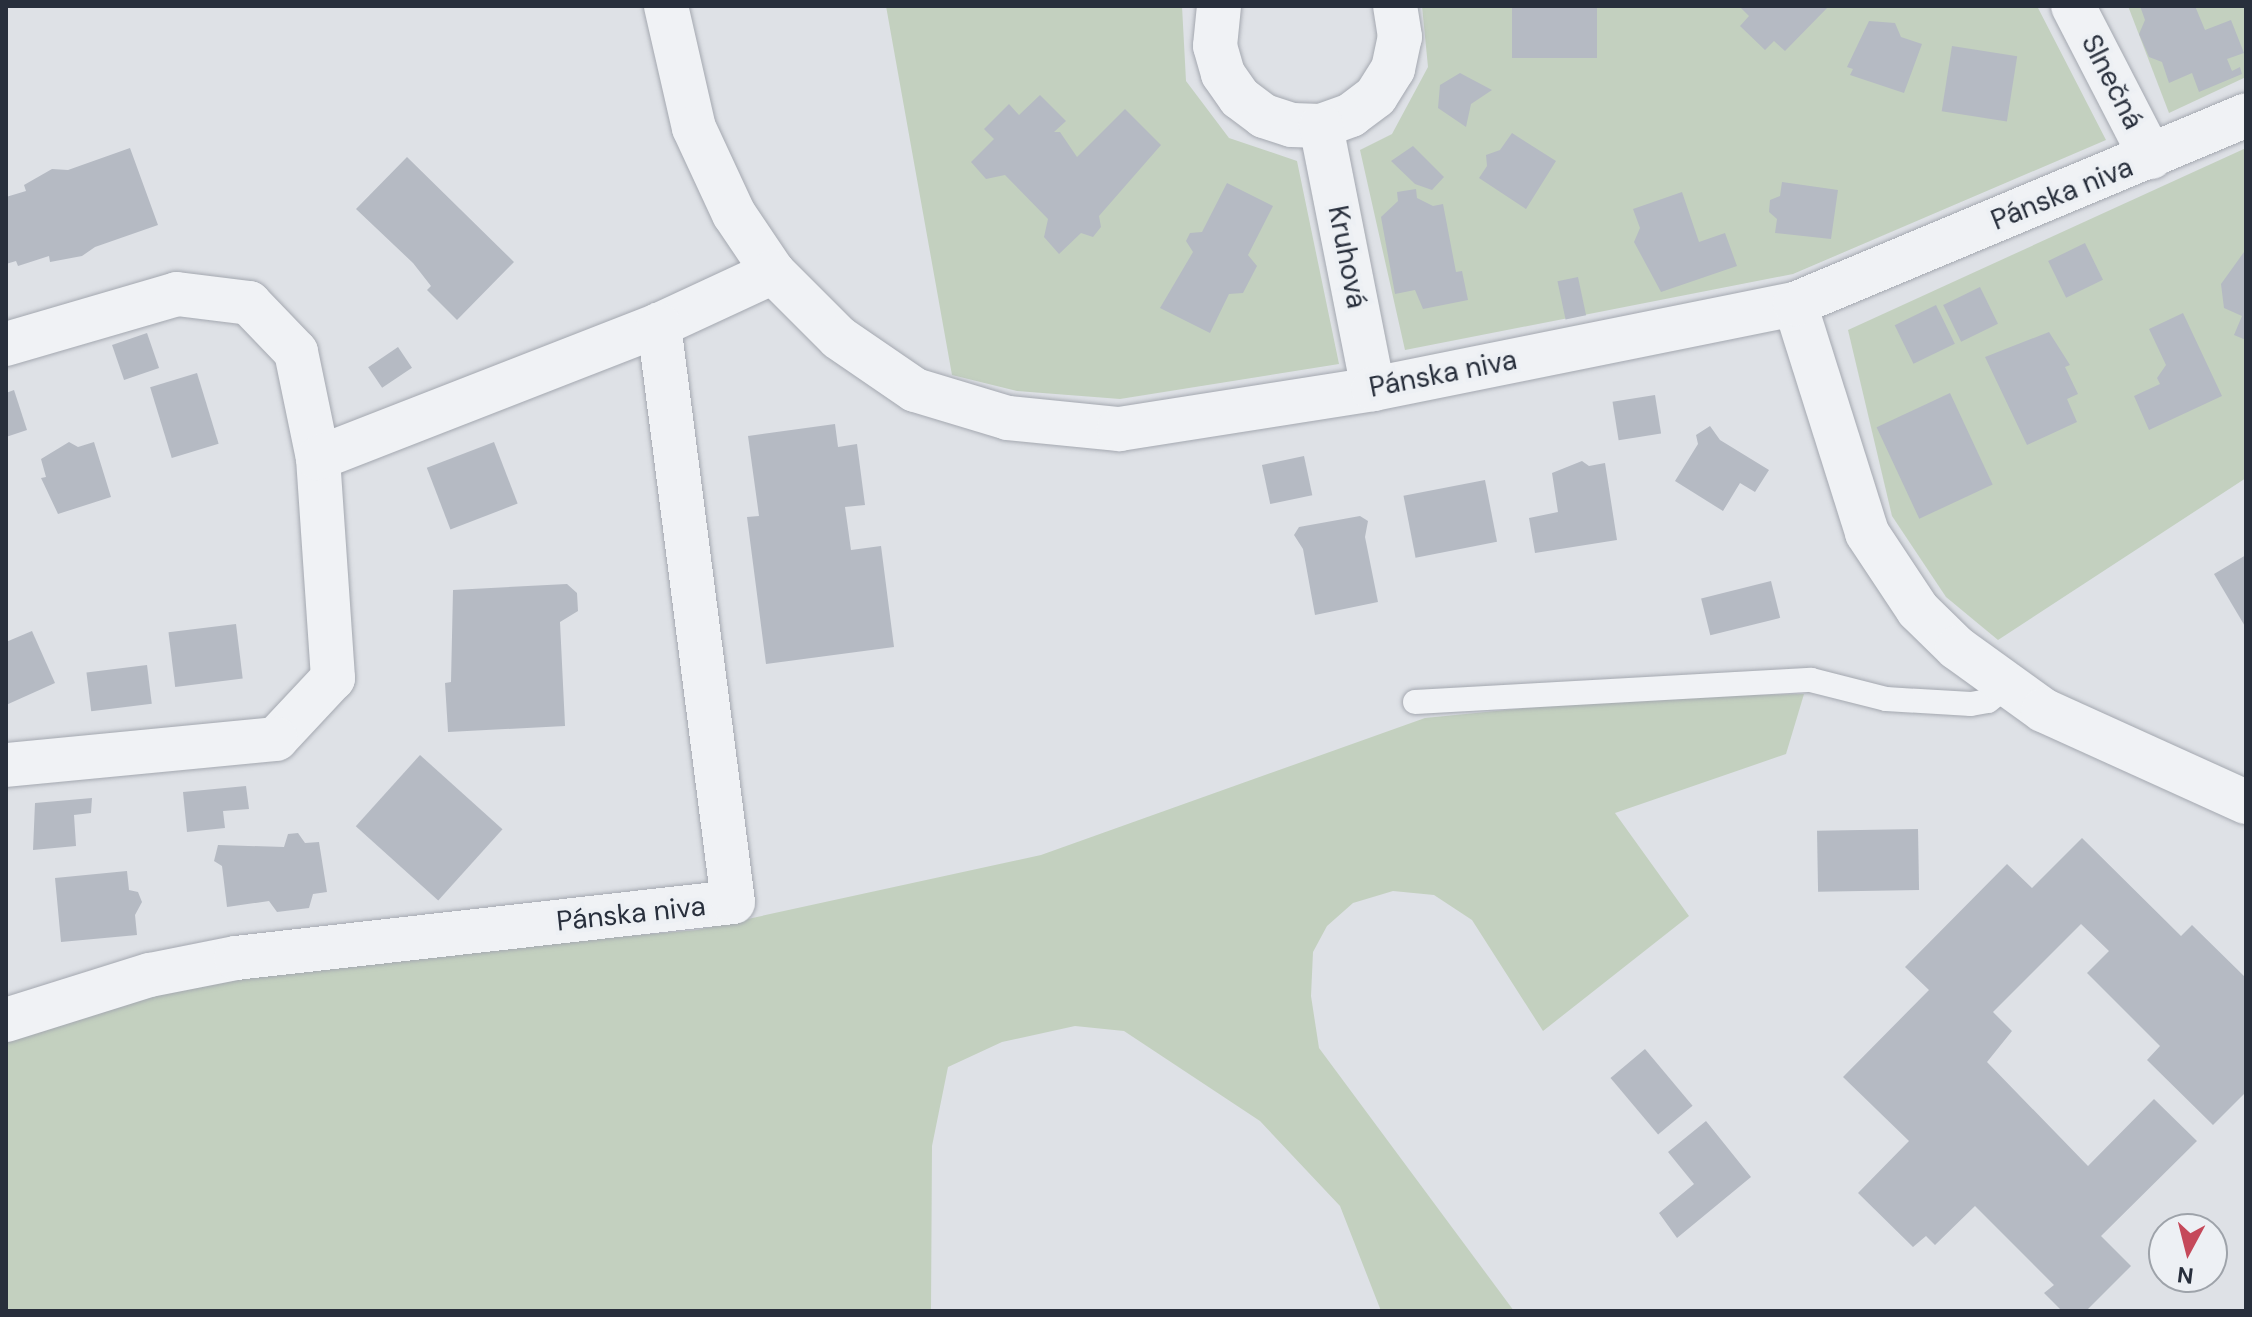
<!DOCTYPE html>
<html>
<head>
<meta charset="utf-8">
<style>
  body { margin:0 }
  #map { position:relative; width:2252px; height:1317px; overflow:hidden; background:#dee1e6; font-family:"DM Sans",sans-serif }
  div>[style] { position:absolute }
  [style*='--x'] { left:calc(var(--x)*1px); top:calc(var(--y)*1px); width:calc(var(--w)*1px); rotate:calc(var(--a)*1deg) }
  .green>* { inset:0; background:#c3d0bf }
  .building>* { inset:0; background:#b5bac3; transform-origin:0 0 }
  .roads { filter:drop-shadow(0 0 2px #a4a8b0) drop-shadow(0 0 2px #a4a8b0) }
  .service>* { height:24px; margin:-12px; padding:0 12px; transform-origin:12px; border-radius:12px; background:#f0f2f5 }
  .minor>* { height:44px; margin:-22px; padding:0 22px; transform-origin:22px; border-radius:22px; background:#f0f2f5 }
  span { translate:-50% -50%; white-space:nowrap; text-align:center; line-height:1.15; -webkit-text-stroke:8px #edf0f4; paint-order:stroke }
  .street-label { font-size:28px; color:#282f3c }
  .frame { position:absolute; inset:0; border:8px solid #282f3c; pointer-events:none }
  .north { position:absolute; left:2148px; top:1213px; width:80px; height:80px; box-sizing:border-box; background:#edf0f4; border:2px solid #9ea3aa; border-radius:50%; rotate:187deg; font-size:22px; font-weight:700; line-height:32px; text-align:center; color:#282f3c }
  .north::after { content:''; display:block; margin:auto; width:28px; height:36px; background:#c5495a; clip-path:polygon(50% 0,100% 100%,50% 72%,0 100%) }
</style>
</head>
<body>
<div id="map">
  <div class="green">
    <i style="clip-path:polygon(886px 6px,1182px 6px,1186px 81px,1229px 138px,1297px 161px,1339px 364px,1120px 399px,1017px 391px,952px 375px)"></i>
    <i style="clip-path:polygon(1422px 6px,2037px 6px,2106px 140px,1793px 274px,1405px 350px,1360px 150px,1392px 134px,1428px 67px)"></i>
    <i style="clip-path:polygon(2128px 6px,2246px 6px,2246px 77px,2169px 113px)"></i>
    <i style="clip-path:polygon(2246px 148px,2246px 478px,1998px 640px,1946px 597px,1892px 516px,1848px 330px)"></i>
    <i style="clip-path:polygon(1804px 694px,1786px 754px,1615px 813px,1689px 916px,1543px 1031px,1472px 920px,1434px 895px,1393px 891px,1353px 903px,1327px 926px,1313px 952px,1311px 996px,1319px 1048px,1514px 1311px,1381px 1311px,1340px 1206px,1260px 1121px,1124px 1031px,1075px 1026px,1002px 1042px,948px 1067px,932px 1146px,931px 1311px,6px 1311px,6px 1042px,217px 972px,697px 930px,1041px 855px,1425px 718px,1637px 697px)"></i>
  </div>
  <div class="building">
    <i style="left:1512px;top:6px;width:85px;height:52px"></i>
    <i style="clip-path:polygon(1739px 6px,1829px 6px,1785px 51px,1774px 41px,1765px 50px,1740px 26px,1749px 16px)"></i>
    <i style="clip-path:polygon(2140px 6px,2195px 6px,2205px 30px,2231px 20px,2244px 53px,2227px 59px,2232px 71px,2240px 67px,2242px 74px,2199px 92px,2192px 73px,2169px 83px,2162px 62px,2149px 57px,2139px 34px,2145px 20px)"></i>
    <i style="clip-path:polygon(1869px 21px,1895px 23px,1901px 37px,1922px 44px,1904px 93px,1850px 75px,1853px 69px,1847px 67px)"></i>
    <i style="left:1952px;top:46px;width:66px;height:66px;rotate:9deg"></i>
    <i style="clip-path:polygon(1460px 73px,1492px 90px,1471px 104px,1466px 127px,1438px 108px,1440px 85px)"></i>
    <i style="clip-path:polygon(1040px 95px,1066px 121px,1054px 132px,1060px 132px,1077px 157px,1125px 109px,1161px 145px,1099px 216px,1101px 227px,1093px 237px,1081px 233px,1059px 254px,1044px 237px,1048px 219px,1005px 175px,986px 179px,971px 162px,994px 139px,984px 129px,1009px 104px,1019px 115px)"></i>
    <i style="clip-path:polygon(1512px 133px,1556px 161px,1526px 209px,1479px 178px,1487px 166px,1486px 155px,1500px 150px)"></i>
    <i style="clip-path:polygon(1413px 146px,1444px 177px,1432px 190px,1415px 184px,1391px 161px)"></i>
    <i style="clip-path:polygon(130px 148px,158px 225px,95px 247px,82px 256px,50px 262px,49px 256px,18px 266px,16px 261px,6px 264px,6px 197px,26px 191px,24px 185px,52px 169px,68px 170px)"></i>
    <i style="clip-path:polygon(407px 157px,514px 262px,457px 320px,427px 290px,431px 286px,413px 263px,356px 209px)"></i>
    <i style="clip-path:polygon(1782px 182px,1838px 190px,1831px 239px,1775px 233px,1777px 219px,1769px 212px,1770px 200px,1780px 196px)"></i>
    <i style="clip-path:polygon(1227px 183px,1273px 206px,1248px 255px,1257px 266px,1243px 293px,1229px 294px,1210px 333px,1160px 308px,1193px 252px,1186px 241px,1190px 233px,1202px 232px)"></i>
    <i style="clip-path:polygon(1416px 189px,1417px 198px,1433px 206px,1443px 204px,1456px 272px,1462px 271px,1468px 300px,1423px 309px,1415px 290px,1395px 294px,1381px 217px,1398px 201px,1397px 192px)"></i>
    <i style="clip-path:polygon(1682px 192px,1699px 242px,1725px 233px,1737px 266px,1661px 292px,1634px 242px,1640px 228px,1633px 209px)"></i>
    <i style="left:2085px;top:243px;width:41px;height:41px;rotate:64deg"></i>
    <i style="clip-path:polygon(2244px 252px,2246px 253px,2246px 340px,2234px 335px,2242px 316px,2224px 308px,2221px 284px)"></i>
    <i style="left:1578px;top:277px;width:39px;height:21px;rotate:78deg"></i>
    <i style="left:1980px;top:287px;width:41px;height:41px;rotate:64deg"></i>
    <i style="left:1936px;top:305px;width:43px;height:46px;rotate:64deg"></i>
    <i style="clip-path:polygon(2183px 313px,2222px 396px,2149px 430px,2134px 396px,2160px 384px,2157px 378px,2166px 365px,2149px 329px)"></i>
    <i style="clip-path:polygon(2049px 332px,2070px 365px,2065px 367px,2078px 394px,2067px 399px,2077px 422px,2027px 445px,1985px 357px)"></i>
    <i style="left:147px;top:333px;width:37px;height:37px;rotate:71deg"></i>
    <i style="left:398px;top:347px;width:25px;height:36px;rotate:56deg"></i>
    <i style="left:197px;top:373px;width:74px;height:49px;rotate:73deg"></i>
    <i style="clip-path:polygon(14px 390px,27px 430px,6px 437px,6px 393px)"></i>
    <i style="left:1950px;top:393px;width:101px;height:81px;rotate:65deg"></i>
    <i style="left:1655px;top:395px;width:39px;height:43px;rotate:81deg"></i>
    <i style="clip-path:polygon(835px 424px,838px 447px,857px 444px,865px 505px,845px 507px,851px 550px,881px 546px,894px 647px,766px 664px,747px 517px,759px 516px,748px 436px)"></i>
    <i style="clip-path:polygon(1710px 426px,1720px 440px,1769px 470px,1755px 492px,1740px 483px,1723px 511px,1675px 481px,1698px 444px,1696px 435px)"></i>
    <i style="clip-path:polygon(69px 442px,78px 447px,94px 442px,111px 497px,58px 514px,41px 478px,46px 477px,41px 459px)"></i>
    <i style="left:494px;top:442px;width:66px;height:72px;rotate:69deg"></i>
    <i style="left:1304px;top:456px;width:40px;height:43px;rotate:78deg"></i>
    <i style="clip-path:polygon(1582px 461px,1589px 466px,1605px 463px,1617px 540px,1535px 553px,1529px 518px,1558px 512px,1552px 473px)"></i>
    <i style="left:1485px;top:480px;width:63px;height:83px;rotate:79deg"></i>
    <i style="clip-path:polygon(1360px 516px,1368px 521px,1365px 537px,1378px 602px,1315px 615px,1303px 549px,1294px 535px,1299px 527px)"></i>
    <i style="clip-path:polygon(2246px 555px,2246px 628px,2214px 574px)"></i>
    <i style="left:1771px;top:581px;width:38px;height:72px;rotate:76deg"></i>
    <i style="clip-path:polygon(567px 584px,577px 593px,578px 611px,560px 622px,565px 726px,448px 732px,445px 683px,451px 682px,453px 590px)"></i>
    <i style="left:236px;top:624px;width:55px;height:68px;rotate:83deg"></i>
    <i style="clip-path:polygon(32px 631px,55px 683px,6px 705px,6px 642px)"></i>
    <i style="left:147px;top:665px;width:39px;height:61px;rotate:83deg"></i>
    <i style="left:420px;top:755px;width:111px;height:96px;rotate:42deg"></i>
    <i style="clip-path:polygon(246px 786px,249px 809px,223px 811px,225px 828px,187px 832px,183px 792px)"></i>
    <i style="clip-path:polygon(92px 798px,91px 813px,74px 815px,76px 846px,33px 850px,35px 803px)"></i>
    <i style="left:1918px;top:829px;width:61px;height:101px;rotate:89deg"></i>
    <i style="clip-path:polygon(298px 833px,305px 843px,319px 842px,327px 892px,313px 894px,309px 908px,277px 912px,269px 901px,227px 907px,222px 866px,214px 861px,218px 845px,284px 847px,288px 834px)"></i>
    <i style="clip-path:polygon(2082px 838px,2181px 936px,2192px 925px,2246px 978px,2246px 1092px,2213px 1125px,2147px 1060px,2160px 1046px,2087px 973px,2109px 951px,2081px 924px,1993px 1012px,2012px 1031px,1987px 1062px,2088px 1166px,2154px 1099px,2197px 1141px,2101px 1236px,2131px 1266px,2086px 1311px,2062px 1311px,2044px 1293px,2054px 1285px,1975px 1206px,1935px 1245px,1926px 1236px,1913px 1247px,1858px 1193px,1909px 1141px,1843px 1077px,1929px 990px,1905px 967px,2007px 864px,2032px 888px)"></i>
    <i style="clip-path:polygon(127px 871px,129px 890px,138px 892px,142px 902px,135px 915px,137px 935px,61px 942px,55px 878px)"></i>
    <i style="left:1645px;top:1049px;width:74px;height:45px;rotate:50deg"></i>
    <i style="clip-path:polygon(1706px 1121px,1751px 1177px,1677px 1238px,1659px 1213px,1694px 1184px,1668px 1152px)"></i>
  </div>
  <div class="roads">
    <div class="service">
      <i style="--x:1415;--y:702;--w:397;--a:-3.2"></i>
      <i style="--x:1811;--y:680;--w:77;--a:14.2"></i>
      <i style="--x:1886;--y:699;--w:85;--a:3.4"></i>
      <i style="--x:1971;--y:704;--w:17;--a:-10"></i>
      <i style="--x:1988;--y:701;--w:24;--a:-38"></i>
    </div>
    <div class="minor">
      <i style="--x:666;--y:6;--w:125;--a:77.1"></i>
      <i style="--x:694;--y:128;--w:95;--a:65.1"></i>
      <i style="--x:734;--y:214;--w:70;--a:56.1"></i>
      <i style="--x:1219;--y:6;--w:40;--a:95.7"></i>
      <i style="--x:1215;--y:46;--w:29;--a:74"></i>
      <i style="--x:1223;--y:74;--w:29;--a:55"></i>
      <i style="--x:1240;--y:98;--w:30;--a:37"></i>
      <i style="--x:1264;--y:116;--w:29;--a:18"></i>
      <i style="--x:1292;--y:125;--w:29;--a:2"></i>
      <i style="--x:1321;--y:126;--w:32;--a:-20"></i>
      <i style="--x:1351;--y:115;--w:31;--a:-37"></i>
      <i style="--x:1376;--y:96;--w:32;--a:-58"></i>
      <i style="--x:1393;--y:69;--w:33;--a:-78"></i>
      <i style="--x:1400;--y:37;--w:31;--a:-99"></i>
      <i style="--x:2073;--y:6;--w:170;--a:62.7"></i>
      <i style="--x:1321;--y:126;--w:268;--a:78.8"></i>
      <i style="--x:1795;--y:304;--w:240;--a:72.5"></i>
      <i style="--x:1867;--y:533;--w:92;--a:56.5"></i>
      <i style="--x:1918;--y:610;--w:54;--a:44.3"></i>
      <i style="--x:1957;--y:648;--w:106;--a:35.8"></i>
      <i style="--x:2043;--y:710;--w:223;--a:24.4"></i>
      <i style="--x:6;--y:344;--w:178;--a:-16.3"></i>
      <i style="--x:177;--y:294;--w:73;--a:7.1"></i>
      <i style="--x:249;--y:303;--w:68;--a:46.2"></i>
      <i style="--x:296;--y:352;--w:108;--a:78.3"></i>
      <i style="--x:318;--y:458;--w:221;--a:86.1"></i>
      <i style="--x:333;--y:678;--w:83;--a:133.1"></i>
      <i style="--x:276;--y:739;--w:271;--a:174.5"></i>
      <i style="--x:318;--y:458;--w:366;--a:-21.3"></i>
      <i style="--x:659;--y:325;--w:126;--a:-24.9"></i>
      <i style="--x:773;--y:272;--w:93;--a:45"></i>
      <i style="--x:839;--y:338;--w:92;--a:34.4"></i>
      <i style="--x:915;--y:390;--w:97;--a:16.8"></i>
      <i style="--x:1008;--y:418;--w:112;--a:5.7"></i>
      <i style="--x:1119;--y:429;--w:257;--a:-8.9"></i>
      <i style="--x:1373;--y:389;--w:430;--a:-11.4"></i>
      <i style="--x:1795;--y:304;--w:489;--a:-22.7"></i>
      <i style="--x:6;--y:1020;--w:151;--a:-17.4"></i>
      <i style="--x:150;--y:975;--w:88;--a:-11.2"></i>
      <i style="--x:236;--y:958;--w:500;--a:-6.43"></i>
      <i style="--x:733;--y:902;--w:582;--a:-97.31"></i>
    </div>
  </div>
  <div class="street-label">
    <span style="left:2112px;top:82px;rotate:63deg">Slnečná</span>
    <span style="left:2062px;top:194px;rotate:-22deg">Pánska niva</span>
    <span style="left:1347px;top:257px;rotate:79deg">Kruhová</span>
    <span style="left:1443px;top:374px;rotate:-11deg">Pánska niva</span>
    <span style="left:631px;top:914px;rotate:-6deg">Pánska niva</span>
  </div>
  <div class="frame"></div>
  <div class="north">N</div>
</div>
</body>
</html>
